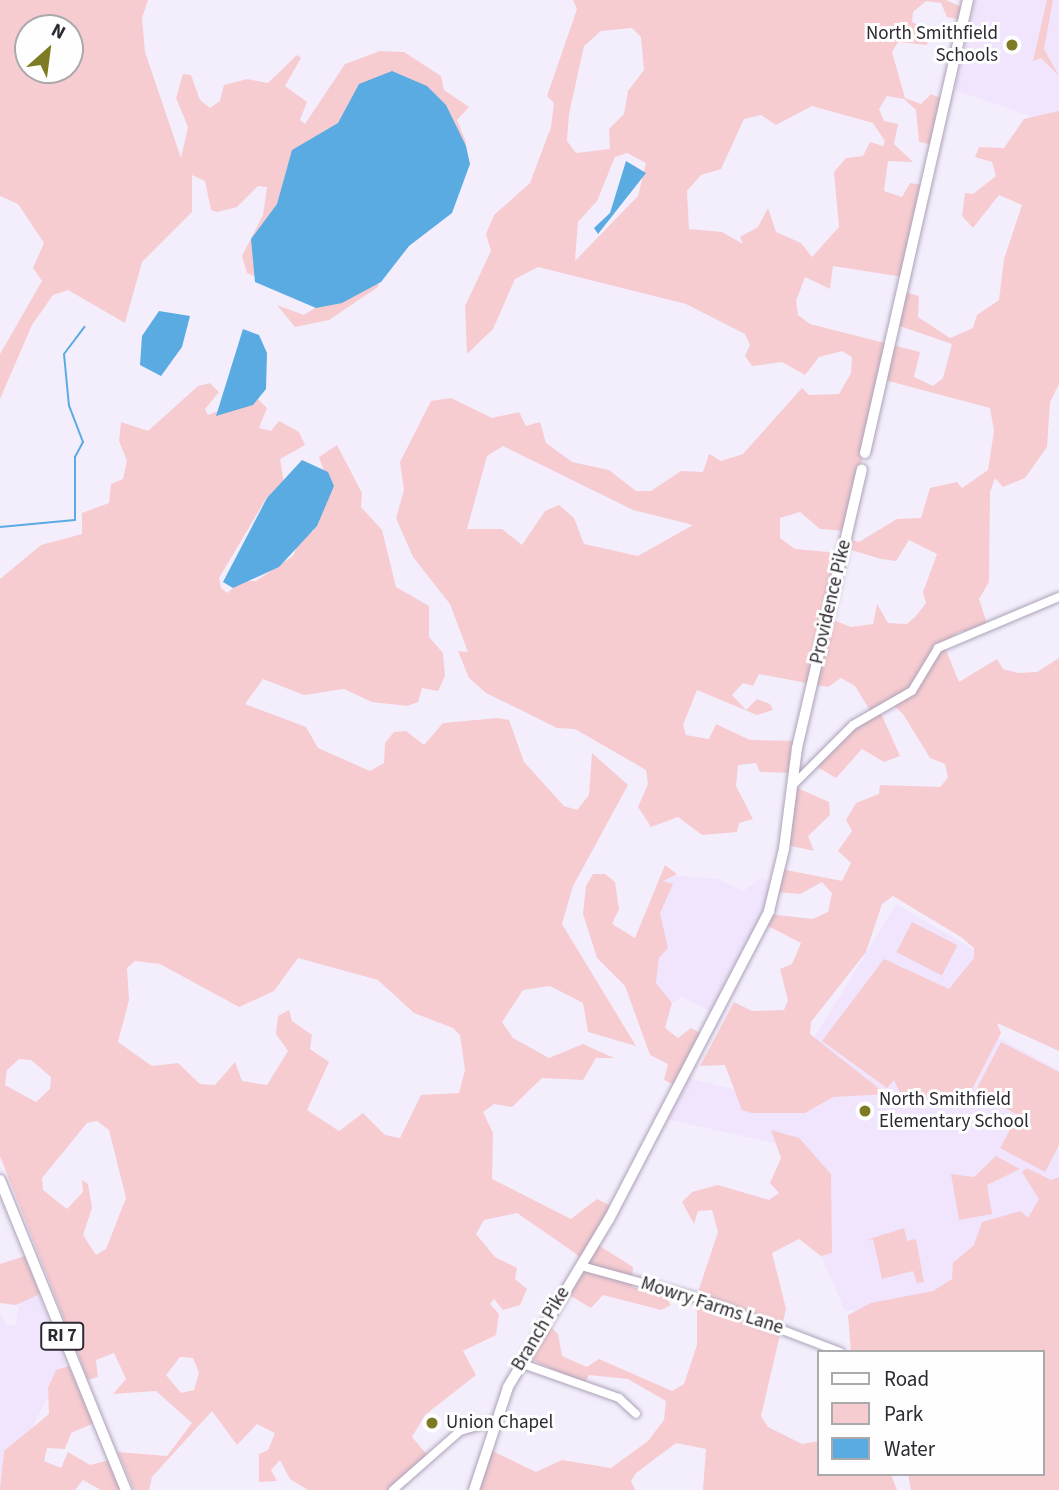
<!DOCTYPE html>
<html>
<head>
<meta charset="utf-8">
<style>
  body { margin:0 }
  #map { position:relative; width:1059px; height:1490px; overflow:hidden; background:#f4eefc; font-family:"Source Sans 3",sans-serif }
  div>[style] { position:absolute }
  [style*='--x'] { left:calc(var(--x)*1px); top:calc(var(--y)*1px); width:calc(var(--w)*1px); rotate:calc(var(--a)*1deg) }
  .built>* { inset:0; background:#f0e5fd }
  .green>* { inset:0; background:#f6ccd1; transform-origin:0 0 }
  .water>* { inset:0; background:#5aabe2 }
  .stream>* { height:2px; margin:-1px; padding:0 1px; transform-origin:1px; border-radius:1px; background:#5aabe2 }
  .roads { filter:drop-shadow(0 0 2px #aca2b8) drop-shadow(0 0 2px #aca2b8) }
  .minor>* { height:8px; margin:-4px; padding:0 4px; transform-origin:4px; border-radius:4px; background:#fff }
  .major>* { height:10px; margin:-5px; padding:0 5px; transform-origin:5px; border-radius:5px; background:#fff }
  .dots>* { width:19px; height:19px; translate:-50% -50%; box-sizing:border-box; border:4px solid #fefefe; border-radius:50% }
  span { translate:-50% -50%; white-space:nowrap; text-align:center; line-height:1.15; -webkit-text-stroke:6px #fefefe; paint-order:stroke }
  .shield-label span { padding:2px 5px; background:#fefefe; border:2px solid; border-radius:5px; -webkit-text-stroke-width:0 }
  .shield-label { font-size:18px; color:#2d2932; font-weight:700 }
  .poi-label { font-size:19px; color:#2d2932 }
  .right { translate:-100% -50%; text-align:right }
  .left { translate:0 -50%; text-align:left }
  .street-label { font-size:19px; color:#2d2932 }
  .legend { position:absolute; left:817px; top:1350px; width:228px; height:126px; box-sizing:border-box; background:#fefefe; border:2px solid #aaa9ac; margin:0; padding:9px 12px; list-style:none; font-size:21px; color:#2d2932 }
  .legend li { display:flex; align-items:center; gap:14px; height:35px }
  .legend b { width:35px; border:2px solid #aaa9ac }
  .north { position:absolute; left:14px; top:14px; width:70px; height:70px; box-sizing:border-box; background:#fefefe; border:2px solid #aaa9ac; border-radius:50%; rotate:28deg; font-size:19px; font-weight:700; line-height:28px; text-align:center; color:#2d2932 }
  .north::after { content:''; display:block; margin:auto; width:24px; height:32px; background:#7d7c24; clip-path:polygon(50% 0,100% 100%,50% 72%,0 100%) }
</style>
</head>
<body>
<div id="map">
  <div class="built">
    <i style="clip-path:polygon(975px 0,1059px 0,1059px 119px,1053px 124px,955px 90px)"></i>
    <i style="clip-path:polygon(667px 875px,717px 879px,743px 891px,761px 878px,777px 885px,717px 1015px,682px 997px,672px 1003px,656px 983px,659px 958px,668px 948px,660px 913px,672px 884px,663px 881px)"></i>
    <i style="clip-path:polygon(896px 904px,978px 952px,958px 1016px,1059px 1070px,1059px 1203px,940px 1299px,845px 1311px,795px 1195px,788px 1146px,666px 1119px,688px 1078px,790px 1103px,816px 1035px)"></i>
    <i style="clip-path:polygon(33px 1278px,65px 1364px,0 1490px,0 1313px,7px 1326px,16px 1324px,19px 1300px)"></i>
  </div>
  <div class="green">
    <i style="clip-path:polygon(evenodd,0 0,148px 0,142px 18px,145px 52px,181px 158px,188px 127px,176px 98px,183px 74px,191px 75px,200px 100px,210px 108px,220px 101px,224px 85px,247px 79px,268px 83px,297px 55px,301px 58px,285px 86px,307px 102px,300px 120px,305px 124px,345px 64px,380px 51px,404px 52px,441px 76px,444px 90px,469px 107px,457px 120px,466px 142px,459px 184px,382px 261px,378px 287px,329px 320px,295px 327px,277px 305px,304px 315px,321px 304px,247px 273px,242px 256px,263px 215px,267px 187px,258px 186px,237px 207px,217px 212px,211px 210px,205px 181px,192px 175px,192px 212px,142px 262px,125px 323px,68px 290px,53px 295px,32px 325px,0 399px,0 354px,42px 281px,33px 268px,44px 243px,18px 204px,0 196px,0 0,28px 28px,70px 28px,70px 70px,28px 70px,28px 28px)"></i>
    <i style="clip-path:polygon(evenodd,573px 0,946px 0,966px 9px,963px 20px,947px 17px,941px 3px,926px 1px,913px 12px,912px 22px,931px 30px,927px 45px,898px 42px,892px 52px,905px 98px,921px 104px,931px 94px,945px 100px,934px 145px,919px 142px,916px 110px,904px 99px,887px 96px,879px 109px,884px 121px,898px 124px,894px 144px,913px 162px,888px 161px,884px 191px,902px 197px,910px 183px,924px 185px,903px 277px,833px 266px,830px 289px,805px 277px,796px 301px,798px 315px,810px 324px,920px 352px,914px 377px,933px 386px,943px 378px,952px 344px,894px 324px,901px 291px,919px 296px,918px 317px,950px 338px,973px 328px,977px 315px,999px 300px,1004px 259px,1022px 205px,999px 195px,973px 228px,962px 216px,965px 193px,973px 194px,996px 176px,992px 162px,975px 157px,979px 147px,1004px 148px,1024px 119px,1059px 111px,1059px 384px,1050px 402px,1047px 447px,1025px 478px,1003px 487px,995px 478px,990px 492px,989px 582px,979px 599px,988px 627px,959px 632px,943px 643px,959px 682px,997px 659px,1003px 669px,1018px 673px,1037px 672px,1059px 658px,1059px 1051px,997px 1023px,1001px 1033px,969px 1095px,951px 1101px,901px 1095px,894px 1080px,887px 1088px,822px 1041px,884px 959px,949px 989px,974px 958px,974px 948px,961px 937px,893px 896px,882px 904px,866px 952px,811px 1022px,810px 1034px,886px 1094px,833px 1097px,805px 1113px,752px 1113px,742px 1110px,725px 1065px,700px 1066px,734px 1002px,752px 1011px,784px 1010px,788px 1000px,780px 969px,792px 964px,801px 943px,764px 924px,768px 914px,813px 919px,828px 912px,832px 893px,822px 882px,800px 894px,775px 892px,781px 869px,842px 881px,851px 863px,838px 851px,852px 831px,846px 820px,856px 803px,879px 794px,880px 785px,940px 787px,948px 778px,945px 764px,930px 758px,903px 714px,890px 702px,879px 709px,900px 756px,884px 762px,862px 749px,836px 778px,816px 766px,871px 712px,855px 686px,841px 678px,828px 687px,759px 674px,753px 686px,743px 683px,732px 695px,746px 710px,757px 699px,770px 704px,773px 710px,757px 715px,697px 690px,683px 725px,686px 735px,709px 739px,716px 724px,750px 740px,798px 741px,792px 773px,760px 772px,756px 763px,738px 765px,736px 786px,753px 819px,739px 823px,737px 832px,702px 835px,678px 817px,651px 827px,638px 807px,648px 784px,646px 770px,575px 729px,557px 728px,486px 693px,469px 678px,458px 651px,468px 652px,450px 604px,413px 557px,396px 518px,404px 490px,400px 462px,431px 401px,451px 398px,492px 418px,519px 412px,526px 426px,540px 422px,546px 443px,572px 462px,609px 470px,636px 491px,651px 491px,681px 471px,703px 472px,709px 454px,721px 461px,743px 454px,802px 388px,809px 395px,839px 394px,851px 373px,852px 357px,842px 351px,819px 357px,805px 375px,782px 362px,752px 366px,745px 356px,750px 345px,745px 334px,686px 304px,538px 267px,515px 279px,493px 329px,467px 354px,465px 306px,491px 251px,486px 234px,494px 215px,530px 183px,551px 127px,554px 103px,547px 96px,577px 9px,573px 0,632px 28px,641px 37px,644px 70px,628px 91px,624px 114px,609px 129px,610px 149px,576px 153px,567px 141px,569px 114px,584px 46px,601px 31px,632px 28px,573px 0,812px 106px,873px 123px,885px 141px,883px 146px,870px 142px,863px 156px,846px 158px,834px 172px,839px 227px,812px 257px,801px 243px,776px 232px,768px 208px,758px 227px,740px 237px,743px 244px,722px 232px,689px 229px,687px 191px,701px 175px,721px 169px,744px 119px,761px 115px,776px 125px,812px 106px,573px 0,627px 153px,646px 163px,638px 196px,575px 261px,578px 222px,597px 201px,615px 157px,627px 153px,573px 0,881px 379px,990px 408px,994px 431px,988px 470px,962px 488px,957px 482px,930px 488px,921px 518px,897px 519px,859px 542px,844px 538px,842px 547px,881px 559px,896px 561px,909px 540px,937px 554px,923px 592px,926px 603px,916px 616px,907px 624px,888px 623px,877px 604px,873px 624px,851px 627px,826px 617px,839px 553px,795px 549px,780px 538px,780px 518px,800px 512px,820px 529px,845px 531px,881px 379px,573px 0,503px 446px,633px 510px,693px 525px,638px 556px,584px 544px,574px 518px,559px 505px,545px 511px,522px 545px,502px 529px,467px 529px,487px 456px,503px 446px)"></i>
    <i style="clip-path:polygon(1047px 0,1053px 0,1044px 49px,1059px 76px,1041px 58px,1033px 61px)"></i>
    <i style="clip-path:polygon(evenodd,210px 383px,219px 392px,205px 409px,208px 415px,255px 396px,267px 408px,259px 428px,271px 431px,279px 421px,299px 432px,305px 445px,280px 459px,286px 495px,282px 501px,267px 497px,219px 578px,221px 588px,227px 593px,242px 581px,256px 581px,293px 556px,304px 529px,313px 532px,331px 491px,319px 457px,337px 445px,362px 493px,361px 507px,382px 530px,396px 587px,429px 606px,429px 637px,443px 653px,445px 676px,438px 691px,422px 688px,418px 702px,407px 706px,372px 702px,344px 689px,304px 695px,263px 679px,245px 704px,306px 727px,318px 748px,370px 771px,384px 763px,385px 743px,394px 732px,406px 731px,424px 745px,443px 723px,498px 718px,509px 720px,524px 762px,564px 806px,577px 810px,589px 795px,592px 753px,628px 785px,573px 886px,562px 924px,636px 1046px,588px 1032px,583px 1003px,550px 986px,523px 990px,502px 1022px,513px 1038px,549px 1058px,583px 1044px,614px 1058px,596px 1058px,583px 1080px,542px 1078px,512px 1107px,494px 1104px,483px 1112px,493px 1133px,492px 1179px,571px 1219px,597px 1199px,615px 1208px,595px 1243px,633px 1267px,632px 1287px,663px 1293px,671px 1305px,661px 1310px,603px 1295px,591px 1308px,564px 1292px,583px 1261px,575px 1253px,517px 1213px,484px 1220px,476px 1234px,495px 1257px,517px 1268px,515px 1279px,527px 1289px,520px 1305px,503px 1310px,494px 1299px,490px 1304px,499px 1314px,496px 1335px,463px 1351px,476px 1375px,425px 1415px,412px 1437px,429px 1457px,392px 1490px,308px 1490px,290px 1479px,280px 1460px,271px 1470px,277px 1481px,259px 1482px,259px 1454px,268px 1450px,275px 1433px,257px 1424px,237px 1445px,212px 1411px,152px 1477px,149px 1490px,134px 1490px,118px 1452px,167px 1456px,192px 1423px,156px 1391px,113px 1394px,126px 1379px,114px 1353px,96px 1360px,98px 1377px,88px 1380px,0 1156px,0 579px,41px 545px,82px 534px,82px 513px,109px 503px,111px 484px,123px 479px,127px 461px,119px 441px,121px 422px,148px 431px,198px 386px,210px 383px,298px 958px,378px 980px,414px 1013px,453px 1028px,460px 1035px,465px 1070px,459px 1093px,421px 1095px,400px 1138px,385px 1135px,363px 1113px,339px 1131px,307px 1110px,329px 1062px,310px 1049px,312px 1035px,292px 1021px,289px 1010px,278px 1016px,276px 1034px,288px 1051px,267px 1085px,242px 1081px,235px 1062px,215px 1085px,200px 1084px,178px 1063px,152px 1066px,118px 1042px,129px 1000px,127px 968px,135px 961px,160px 964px,239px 1007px,274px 991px,298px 958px,210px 383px,19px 1059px,31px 1060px,51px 1077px,50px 1089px,36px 1102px,5px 1085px,7px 1070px,19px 1059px,210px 383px,97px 1121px,109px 1130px,126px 1198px,106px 1249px,96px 1255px,83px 1235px,92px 1208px,88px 1184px,82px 1180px,83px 1192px,67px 1209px,43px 1190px,42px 1178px,87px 1123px,97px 1121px,210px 383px,180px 1357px,193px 1358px,199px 1373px,194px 1390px,181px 1393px,166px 1375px,180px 1357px)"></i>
    <i style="clip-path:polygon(793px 786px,829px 802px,830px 815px,808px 836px,814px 851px,787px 845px)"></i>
    <i style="clip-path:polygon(665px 865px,677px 874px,663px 881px,673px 884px,660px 913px,668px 948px,659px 958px,656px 983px,672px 1003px,665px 1028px,678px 1038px,691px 1028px,705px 1036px,679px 1087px,664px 1080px,668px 1064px,650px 1055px,625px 986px,597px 958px,583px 914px,586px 886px,593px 874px,605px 874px,615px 882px,619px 909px,612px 924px,635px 938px)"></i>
    <i style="left:912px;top:922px;width:51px;height:34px;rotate:27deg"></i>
    <i style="clip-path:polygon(1001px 1042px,1059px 1072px,1059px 1145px,1045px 1172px,1000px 1148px,1018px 1115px,975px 1092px)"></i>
    <i style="clip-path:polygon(771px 1130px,799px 1138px,831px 1174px,832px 1253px,821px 1256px,799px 1239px,772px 1253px,786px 1309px,761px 1416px,768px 1427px,802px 1444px,819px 1441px,819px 1474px,891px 1474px,897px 1490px,703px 1490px,706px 1449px,676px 1443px,636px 1473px,631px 1481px,635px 1490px,474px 1490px,488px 1449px,536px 1472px,562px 1460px,611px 1468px,648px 1441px,664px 1420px,666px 1401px,628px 1379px,589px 1375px,584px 1384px,524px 1356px,545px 1321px,558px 1334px,562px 1356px,587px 1367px,599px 1359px,672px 1391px,684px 1384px,697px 1345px,697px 1295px,718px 1232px,712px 1210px,698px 1211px,694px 1224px,682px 1202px,692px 1192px,718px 1185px,769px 1200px,779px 1193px,770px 1183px,781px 1158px)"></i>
    <i style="clip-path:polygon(996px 1156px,1020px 1169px,987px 1185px,992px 1214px,959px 1220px,951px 1174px,974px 1177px)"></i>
    <i style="clip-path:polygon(1027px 1168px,1051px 1180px,1059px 1177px,1059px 1490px,911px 1490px,908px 1474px,1043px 1474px,1043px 1352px,851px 1352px,848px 1315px,871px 1303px,933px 1291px,952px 1279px,953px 1263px,974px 1245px,982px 1222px,1021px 1211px,1028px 1218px,1039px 1199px,1022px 1172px)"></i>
    <i style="clip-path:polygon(904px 1228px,907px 1241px,916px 1239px,924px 1282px,917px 1283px,913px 1271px,882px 1279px,873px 1239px,863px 1241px)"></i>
    <i style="clip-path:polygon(25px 1256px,40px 1294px,16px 1305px,0 1303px,0 1264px)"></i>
    <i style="clip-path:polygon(69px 1366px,94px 1423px,71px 1433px,65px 1449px,47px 1448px,44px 1461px,61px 1468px,68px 1452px,90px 1465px,110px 1460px,124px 1490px,101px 1490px,83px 1480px,75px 1490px,0 1490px,4px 1451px,49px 1414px,48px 1388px,56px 1370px)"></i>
  </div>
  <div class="water">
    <i style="clip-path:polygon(392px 71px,427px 86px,446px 105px,466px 146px,470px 164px,452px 213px,409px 246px,381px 282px,342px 303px,316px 308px,255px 282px,251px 239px,277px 204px,292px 150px,338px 123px,359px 84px)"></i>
    <i style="clip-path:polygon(626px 161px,646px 173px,598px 234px,594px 228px,610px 213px)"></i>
    <i style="clip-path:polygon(159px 311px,190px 316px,182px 347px,161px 376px,140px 365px,142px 336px)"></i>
    <i style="clip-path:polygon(243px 329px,259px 335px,267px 353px,266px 389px,253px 405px,216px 416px)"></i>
    <i style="clip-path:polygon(302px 460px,328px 472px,334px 486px,317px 526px,279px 567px,233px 588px,223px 582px,267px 498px)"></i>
  </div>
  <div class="stream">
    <i style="--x:0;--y:527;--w:75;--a:-5.3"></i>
    <i style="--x:75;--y:520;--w:63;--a:-90"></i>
    <i style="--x:75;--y:457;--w:17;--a:-62"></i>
    <i style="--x:83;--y:442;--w:39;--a:-111"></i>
    <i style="--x:69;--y:406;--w:52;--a:-95.5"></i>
    <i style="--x:64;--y:354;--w:34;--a:-53"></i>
  </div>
  <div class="roads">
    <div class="minor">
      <i style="--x:792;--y:786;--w:86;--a:-45"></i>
      <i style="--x:853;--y:725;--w:68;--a:-30"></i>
      <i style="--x:912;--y:691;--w:50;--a:-58.8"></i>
      <i style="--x:938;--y:648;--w:131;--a:-22.9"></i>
      <i style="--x:581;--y:1266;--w:124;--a:15.4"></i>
      <i style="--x:701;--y:1299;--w:149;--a:20.9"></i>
      <i style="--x:520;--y:1363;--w:105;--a:19.5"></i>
      <i style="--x:619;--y:1398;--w:23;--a:43"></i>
      <i style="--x:393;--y:1490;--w:89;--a:-41.4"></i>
      <i style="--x:460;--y:1431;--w:37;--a:-16"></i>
    </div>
    <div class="major">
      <i style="--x:865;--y:453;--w:465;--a:-77.2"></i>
      <i style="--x:0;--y:1180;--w:335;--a:67.9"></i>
      <i style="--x:474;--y:1490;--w:108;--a:-71.7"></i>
      <i style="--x:508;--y:1387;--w:196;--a:-59"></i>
      <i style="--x:609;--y:1219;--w:347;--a:-62.5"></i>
      <i style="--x:769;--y:911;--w:64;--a:-76.4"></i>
      <i style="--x:784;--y:849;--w:102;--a:-82.7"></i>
      <i style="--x:797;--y:748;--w:286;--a:-76.9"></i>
    </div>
  </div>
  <div class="dots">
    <i style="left:1012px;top:45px;background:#7d7c24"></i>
    <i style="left:865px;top:1111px;background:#7d7c24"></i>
    <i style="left:432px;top:1423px;background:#7d7c24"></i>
  </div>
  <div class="shield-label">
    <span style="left:62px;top:1336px">RI 7</span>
  </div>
  <div class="poi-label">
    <span class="right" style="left:998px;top:45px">North Smithfield<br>Schools</span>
    <span class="left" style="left:879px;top:1111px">North Smithfield<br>Elementary School</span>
    <span class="left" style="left:446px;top:1423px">Union Chapel</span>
  </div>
  <div class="street-label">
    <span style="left:831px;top:602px;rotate:-77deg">Providence Pike</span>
    <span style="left:712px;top:1306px;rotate:18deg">Mowry Farms Lane</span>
    <span style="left:541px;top:1329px;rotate:-59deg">Branch Pike</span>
  </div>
  <ul class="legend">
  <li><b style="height:9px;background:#fff"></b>Road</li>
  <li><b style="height:19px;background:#f6ccd1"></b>Park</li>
  <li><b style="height:19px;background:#5aabe2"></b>Water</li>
  </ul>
  <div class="north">N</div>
</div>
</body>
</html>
